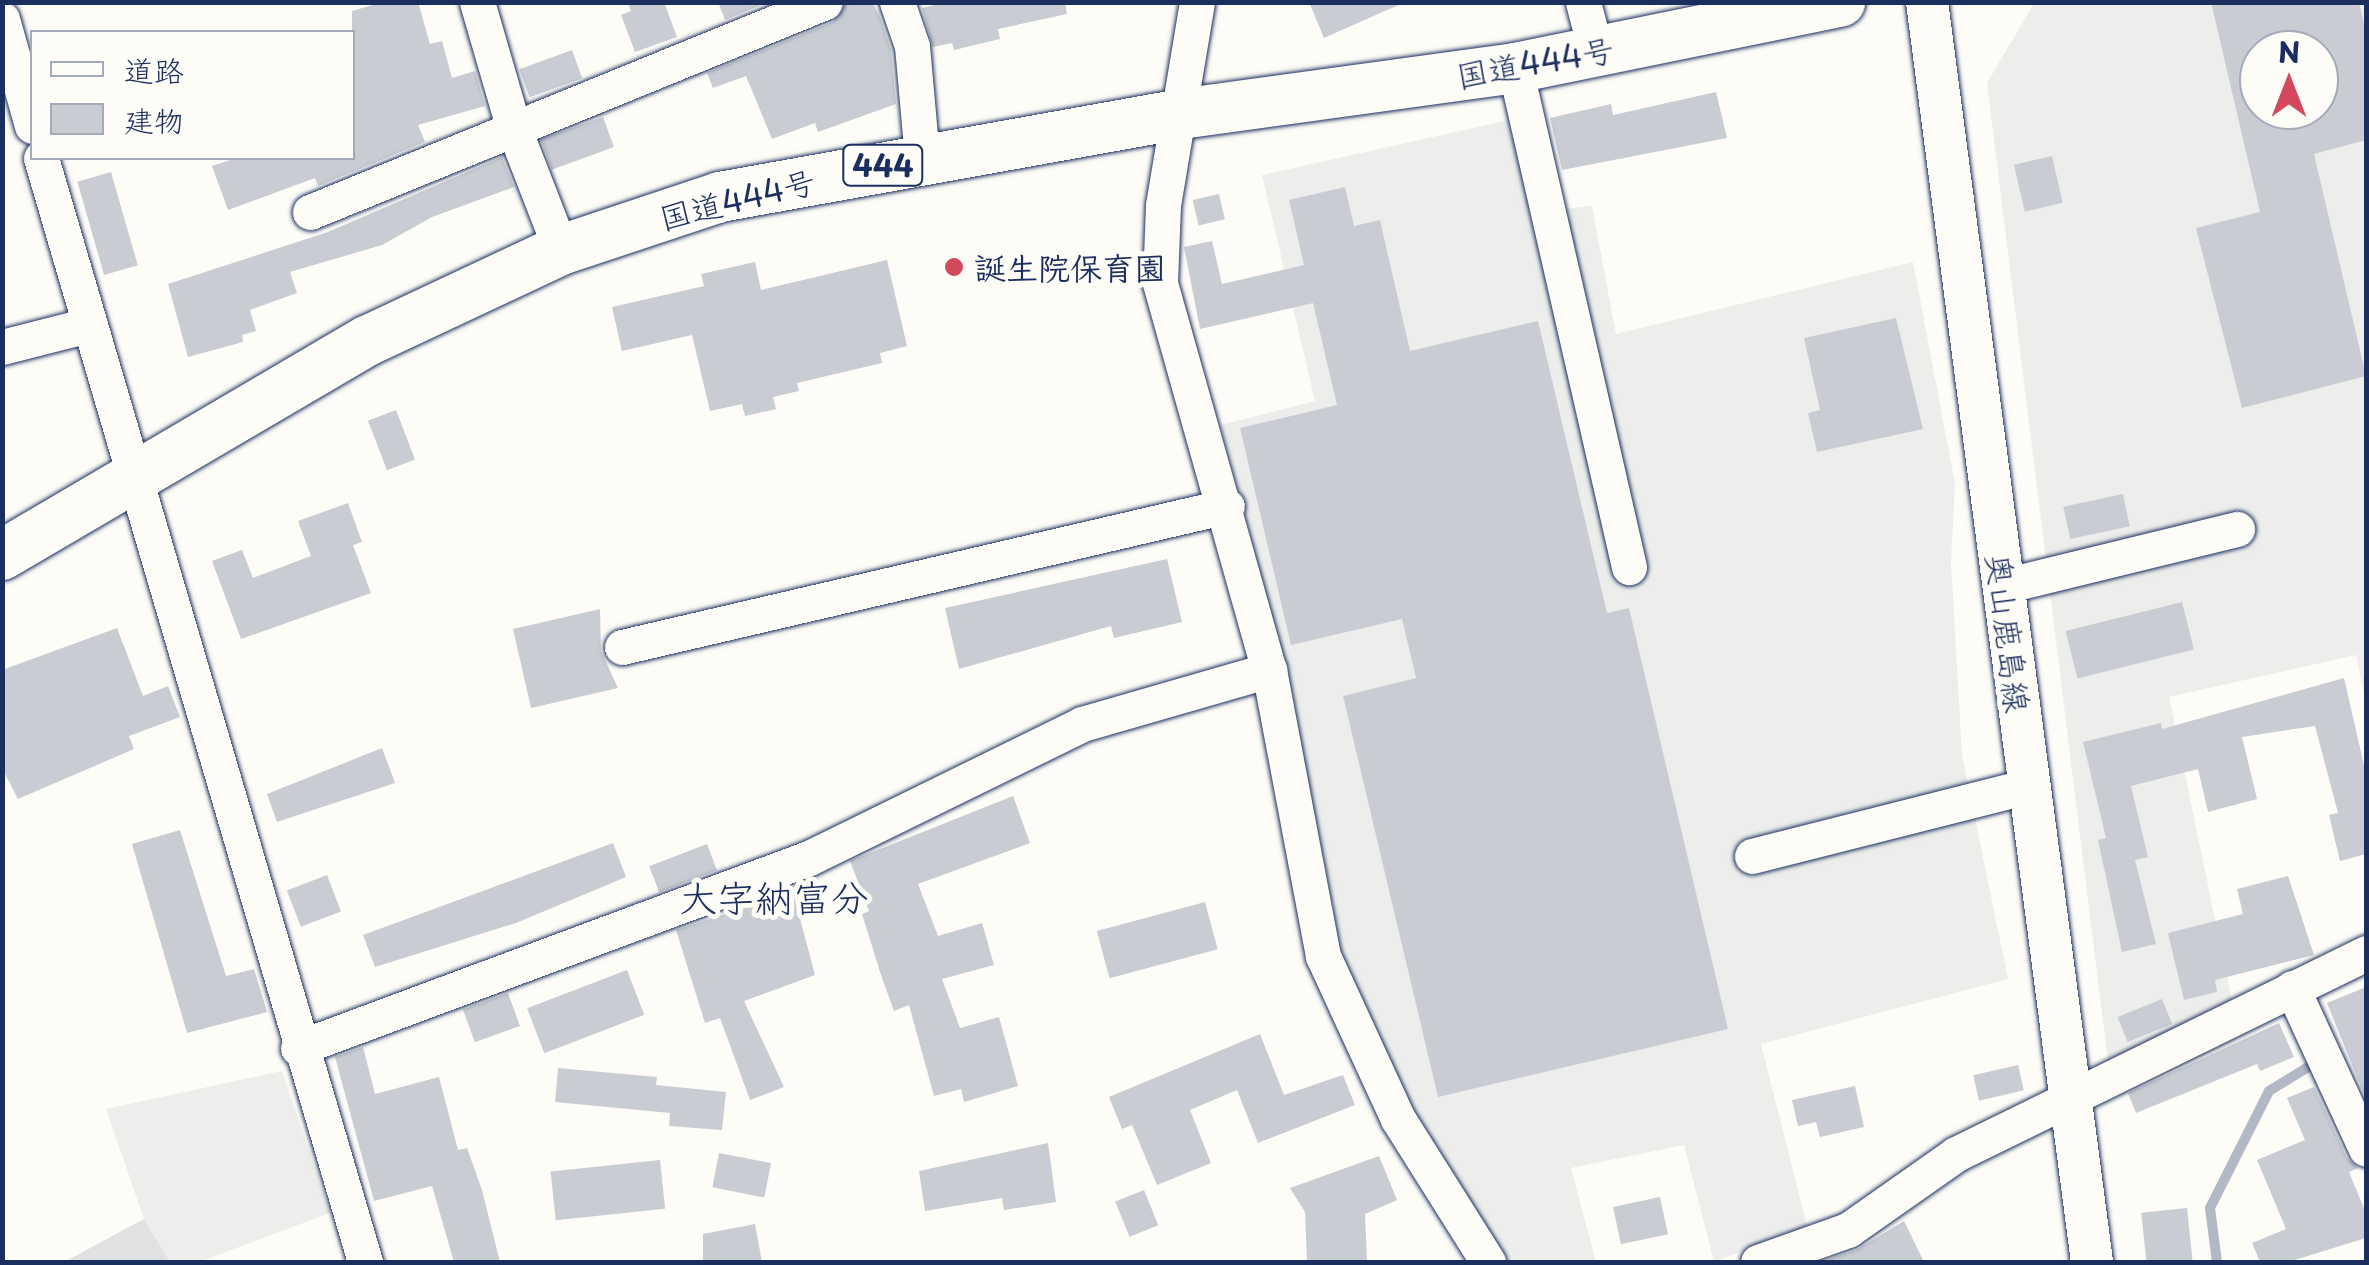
<!DOCTYPE html>
<html>
<head>
<meta charset="utf-8">
<style>
  body { margin:0 }
  #map { position:relative; width:2369px; height:1265px; overflow:hidden; background:#fdfcf7; font-family:"Playpen Sans","Klee One",sans-serif }
  div>[style] { position:absolute }
  [style*='--x'] { left:calc(var(--x)*1px); top:calc(var(--y)*1px); width:calc(var(--w)*1px); rotate:calc(var(--a)*1deg) }
  .built>* { inset:0; background:#edeeec }
  .green>* { inset:0; background:#e0e1e3 }
  .stream>* { height:10px; margin:-5px; padding:0 5px; transform-origin:5px; border-radius:5px; background:#b3b8c5 }
  .building>* { inset:0; background:#c9ccd3; transform-origin:0 0 }
  .roads { filter:drop-shadow(0 0 2px #1b2f5e) drop-shadow(0 0 2px #1b2f5e) }
  .minor>* { height:35px; margin:-17.5px; padding:0 17.5px; transform-origin:17.5px; border-radius:17.5px; background:#fdfcf7 }
  .major>* { height:42px; margin:-21px; padding:0 21px; transform-origin:21px; border-radius:21px; background:#fdfcf7 }
  .highway>* { height:50px; margin:-25px; padding:0 25px; transform-origin:25px; border-radius:25px; background:#fdfcf7 }
  .dots>* { width:28px; height:28px; translate:-50% -50%; box-sizing:border-box; border:5px solid #fdfcf7; border-radius:50% }
  span { translate:-50% -50%; white-space:nowrap; text-align:center; line-height:1.15; -webkit-text-stroke:10px #fdfcf7; paint-order:stroke }
  .shield-label span { padding:2px 8px; background:#fdfcf7; border:2px solid; border-radius:8px; -webkit-text-stroke-width:0 }
  .shield-label { font-size:30px; color:#1b2f5e; font-weight:700 }
  .street-label { font-size:32px; color:#1b2f5e }
  .poi-label { font-size:32px; color:#1b2f5e; font-weight:700 }
  .left { translate:0 -50%; text-align:left }
  .quarter-label { font-size:38px; color:#1b2f5e }
  .frame { position:absolute; inset:0; border:5px solid #1b2f5e; pointer-events:none }
  .legend { position:absolute; left:30px; top:30px; width:325px; height:130px; box-sizing:border-box; background:#fdfcf7; border:2px solid #a3aaba; margin:0; padding:12px 18px; list-style:none; font-size:30px; color:#1b2f5e }
  .legend li { display:flex; align-items:center; gap:20px; height:50px }
  .legend b { width:50px; border:2px solid #a3aaba }
  .north { position:absolute; left:2239px; top:30px; width:100px; height:100px; box-sizing:border-box; background:#fdfcf7; border:2px solid #a3aaba; border-radius:50%; rotate:0deg; font-size:28px; font-weight:700; line-height:40px; text-align:center; color:#1b2f5e }
  .north::after { content:''; display:block; margin:auto; width:35px; height:45px; background:#d1495b; clip-path:polygon(50% 0,100% 100%,50% 72%,0 100%) }
</style>
</head>
<body>
<div id="map">
  <div class="built">
    <i style="clip-path:polygon(evenodd,2041px 3px,2366px 3px,2366px 703px,2356px 655px,2169px 697px,2232px 1001px,2108px 1062px,1987px 83px,2033px 5px,2041px 3px,2259px 50px,2319px 50px,2319px 110px,2259px 110px,2259px 50px)"></i>
    <i style="clip-path:polygon(1536px 114px,1562px 209px,1592px 206px,1616px 334px,1913px 262px,1955px 484px,1951px 562px,1962px 755px,2008px 979px,1761px 1044px,1807px 1226px,1714px 1262px,1684px 1145px,1571px 1168px,1596px 1262px,1505px 1262px,1407px 1104px,1346px 974px,1281px 649px,1221px 425px,1315px 401px,1262px 175px)"></i>
    <i style="clip-path:polygon(282px 1071px,330px 1213px,199px 1262px,170px 1262px,144px 1219px,106px 1109px)"></i>
  </div>
  <div class="green">
    <i style="clip-path:polygon(144px 1219px,170px 1262px,64px 1262px)"></i>
  </div>
  <div class="stream">
    <i style="--x:2217;--y:1262;--w:54;--a:-97.4"></i>
    <i style="--x:2210;--y:1208;--w:131;--a:-63.2"></i>
    <i style="--x:2269;--y:1091;--w:57;--a:-31.5"></i>
  </div>
  <div class="building">
    <i style="clip-path:polygon(383px 2px,418px 2px,430px 44px,442px 41px,452px 78px,475px 71px,485px 106px,418px 125px,425px 142px,318px 186px,315px 178px,228px 210px,212px 166px,236px 158px,352px 158px,352px 11px)"></i>
    <i style="clip-path:polygon(628px 2px,664px 2px,677px 37px,635px 52px,621px 15px,631px 11px)"></i>
    <i style="clip-path:polygon(718px 2px,768px 2px,725px 20px)"></i>
    <i style="clip-path:polygon(846px 2px,872px 2px,880px 17px,891px 50px,896px 104px,818px 132px,815px 123px,772px 139px,746px 76px,713px 88px,707px 73px,833px 22px)"></i>
    <i style="clip-path:polygon(948px 2px,1065px 2px,1067px 14px,998px 29px,1000px 39px,954px 50px,952px 43px,933px 47px,922px 8px)"></i>
    <i style="clip-path:polygon(1309px 2px,1405px 2px,1324px 38px)"></i>
    <i style="clip-path:polygon(evenodd,2211px 2px,2359px 2px,2366px 33px,2366px 140px,2314px 154px,2366px 376px,2242px 408px,2196px 228px,2260px 212px,2211px 2px,2259px 50px,2319px 50px,2319px 110px,2259px 110px,2259px 50px)"></i>
    <i style="left:572px;top:50px;width:30px;height:56px;rotate:70deg"></i>
    <i style="clip-path:polygon(1716px 92px,1727px 138px,1562px 170px,1550px 118px,1611px 104px,1613px 115px)"></i>
    <i style="left:603px;top:117px;width:32px;height:66px;rotate:70deg"></i>
    <i style="left:2052px;top:156px;width:48px;height:39px;rotate:77deg"></i>
    <i style="clip-path:polygon(502px 157px,514px 187px,432px 217px,382px 245px,290px 272px,297px 293px,250px 310px,256px 331px,242px 335px,243px 342px,188px 357px,168px 284px,328px 232px)"></i>
    <i style="left:111px;top:172px;width:97px;height:35px;rotate:74deg"></i>
    <i style="clip-path:polygon(1345px 187px,1354px 226px,1380px 220px,1410px 351px,1538px 321px,1607px 613px,1629px 608px,1728px 1029px,1438px 1097px,1343px 696px,1416px 678px,1402px 619px,1291px 645px,1240px 428px,1337px 405px,1313px 303px,1200px 329px,1184px 247px,1212px 241px,1222px 284px,1304px 265px,1289px 200px)"></i>
    <i style="left:1219px;top:194px;width:26px;height:27px;rotate:77deg"></i>
    <i style="clip-path:polygon(887px 260px,907px 346px,880px 353px,882px 363px,797px 383px,799px 391px,773px 397px,776px 409px,745px 416px,742px 404px,710px 411px,692px 335px,622px 351px,612px 307px,704px 286px,701px 274px,755px 262px,761px 290px)"></i>
    <i style="clip-path:polygon(1896px 318px,1923px 429px,1817px 452px,1808px 413px,1820px 410px,1804px 338px)"></i>
    <i style="left:396px;top:410px;width:53px;height:30px;rotate:69deg"></i>
    <i style="left:2123px;top:494px;width:33px;height:61px;rotate:78deg"></i>
    <i style="clip-path:polygon(348px 503px,362px 542px,353px 545px,371px 593px,241px 639px,212px 561px,242px 550px,253px 578px,311px 556px,298px 521px)"></i>
    <i style="clip-path:polygon(1167px 559px,1182px 622px,1114px 638px,1111px 626px,959px 669px,945px 608px)"></i>
    <i style="left:2182px;top:602px;width:49px;height:120px;rotate:76deg"></i>
    <i style="clip-path:polygon(600px 609px,601px 651px,618px 688px,531px 708px,513px 629px)"></i>
    <i style="clip-path:polygon(117px 628px,143px 696px,168px 686px,180px 717px,129px 736px,134px 749px,18px 799px,2px 768px,2px 670px)"></i>
    <i style="clip-path:polygon(2344px 678px,2366px 774px,2366px 854px,2340px 861px,2329px 815px,2338px 813px,2315px 726px,2242px 737px,2257px 799px,2208px 812px,2198px 769px,2131px 786px,2148px 857px,2135px 860px,2156px 944px,2122px 952px,2098px 840px,2106px 838px,2083px 742px,2161px 723px,2162px 729px)"></i>
    <i style="clip-path:polygon(382px 748px,395px 783px,277px 822px,267px 794px)"></i>
    <i style="clip-path:polygon(1013px 796px,1030px 843px,918px 884px,938px 936px,982px 923px,994px 965px,942px 979px,960px 1028px,999px 1017px,1018px 1086px,964px 1102px,961px 1089px,934px 1096px,909px 1005px,894px 1011px,882px 978px,862px 914px,869px 911px,850px 861px)"></i>
    <i style="clip-path:polygon(180px 830px,226px 976px,254px 969px,267px 1012px,187px 1033px,132px 844px)"></i>
    <i style="clip-path:polygon(613px 843px,626px 877px,516px 923px,375px 967px,363px 935px)"></i>
    <i style="left:707px;top:844px;width:28px;height:62px;rotate:69deg"></i>
    <i style="left:327px;top:875px;width:39px;height:43px;rotate:69deg"></i>
    <i style="clip-path:polygon(2288px 876px,2314px 955px,2215px 980px,2217px 992px,2184px 1000px,2168px 933px,2243px 914px,2237px 889px)"></i>
    <i style="clip-path:polygon(793px 892px,815px 975px,744px 1001px,784px 1087px,750px 1100px,720px 1018px,705px 1023px,676px 930px)"></i>
    <i style="left:1205px;top:902px;width:49px;height:112px;rotate:75deg"></i>
    <i style="left:627px;top:970px;width:48px;height:107px;rotate:69deg"></i>
    <i style="clip-path:polygon(2366px 987px,2366px 1099px,2327px 1003px)"></i>
    <i style="left:508px;top:993px;width:35px;height:48px;rotate:70deg"></i>
    <i style="left:2162px;top:999px;width:27px;height:48px;rotate:68deg"></i>
    <i style="clip-path:polygon(2279px 1023px,2294px 1057px,2260px 1071px,2257px 1064px,2136px 1113px,2128px 1093px)"></i>
    <i style="clip-path:polygon(1260px 1034px,1284px 1095px,1343px 1075px,1355px 1105px,1258px 1143px,1237px 1090px,1190px 1110px,1211px 1163px,1157px 1185px,1132px 1125px,1122px 1129px,1109px 1097px)"></i>
    <i style="clip-path:polygon(363px 1047px,375px 1094px,439px 1077px,458px 1150px,467px 1148px,482px 1190px,500px 1262px,454px 1262px,432px 1186px,374px 1201px,335px 1057px)"></i>
    <i style="left:2018px;top:1065px;width:26px;height:46px;rotate:77deg"></i>
    <i style="clip-path:polygon(558px 1068px,657px 1077px,656px 1085px,726px 1092px,722px 1130px,669px 1126px,670px 1113px,555px 1102px)"></i>
    <i style="clip-path:polygon(1855px 1086px,1864px 1127px,1820px 1137px,1816px 1122px,1798px 1126px,1792px 1100px)"></i>
    <i style="clip-path:polygon(2314px 1087px,2347px 1158px,2358px 1168px,2349px 1172px,2366px 1213px,2366px 1238px,2288px 1262px,2260px 1262px,2252px 1243px,2286px 1229px,2257px 1160px,2305px 1140px,2287px 1098px)"></i>
    <i style="clip-path:polygon(1048px 1143px,1056px 1202px,1004px 1210px,1002px 1198px,925px 1211px,919px 1171px)"></i>
    <i style="left:719px;top:1153px;width:53px;height:35px;rotate:11deg"></i>
    <i style="clip-path:polygon(1379px 1156px,1397px 1200px,1365px 1214px,1367px 1262px,1307px 1262px,1305px 1212px,1290px 1188px)"></i>
    <i style="left:660px;top:1160px;width:49px;height:110px;rotate:84deg"></i>
    <i style="left:1144px;top:1190px;width:38px;height:31px;rotate:68deg"></i>
    <i style="left:1660px;top:1197px;width:38px;height:48px;rotate:78deg"></i>
    <i style="left:2187px;top:1208px;width:54px;height:46px;rotate:84deg"></i>
    <i style="clip-path:polygon(1904px 1221px,1924px 1262px,1820px 1262px,1856px 1250px)"></i>
    <i style="clip-path:polygon(755px 1224px,762px 1262px,703px 1262px,703px 1234px)"></i>
  </div>
  <div class="roads">
    <div class="minor">
      <i style="--x:477;--y:2;--w:132;--a:73.8"></i>
      <i style="--x:514;--y:129;--w:130;--a:68.8"></i>
      <i style="--x:897;--y:2;--w:46;--a:71.2"></i>
      <i style="--x:912;--y:46;--w:112;--a:84.9"></i>
      <i style="--x:1197;--y:2;--w:206;--a:99.5"></i>
      <i style="--x:1163;--y:205;--w:78;--a:92.2"></i>
      <i style="--x:1160;--y:283;--w:402;--a:74.3"></i>
      <i style="--x:1269;--y:670;--w:291;--a:79.3"></i>
      <i style="--x:1323;--y:956;--w:179;--a:65.3"></i>
      <i style="--x:1398;--y:1119;--w:169;--a:57.8"></i>
      <i style="--x:1583;--y:2;--w:52;--a:75.4"></i>
      <i style="--x:2;--y:19;--w:111;--a:74.3"></i>
      <i style="--x:1515;--y:68;--w:512;--a:77.13"></i>
      <i style="--x:41;--y:158;--w:1151;--a:73.64"></i>
      <i style="--x:310;--y:212;--w:556;--a:-22.18"></i>
      <i style="--x:2;--y:347;--w:89;--a:-14.3"></i>
      <i style="--x:2003;--y:586;--w:241;--a:-13.7"></i>
      <i style="--x:622;--y:647;--w:621;--a:-13.12"></i>
      <i style="--x:1752;--y:856;--w:286;--a:-14.2"></i>
      <i style="--x:2292;--y:988;--w:177;--a:65.3"></i>
      <i style="--x:298;--y:1048;--w:545;--a:-20.4"></i>
      <i style="--x:809;--y:858;--w:304;--a:-26.1"></i>
      <i style="--x:1082;--y:724;--w:195;--a:-16.1"></i>
      <i style="--x:1758;--y:1262;--w:96;--a:-19.6"></i>
      <i style="--x:1848;--y:1230;--w:132;--a:-35.1"></i>
      <i style="--x:1956;--y:1154;--w:457;--a:-26.1"></i>
    </div>
    <div class="major">
      <i style="--x:1927;--y:2;--w:1271;--a:82.54"></i>
    </div>
    <div class="highway">
      <i style="--x:2;--y:555;--w:425;--a:-30.4"></i>
      <i style="--x:369;--y:340;--w:212;--a:-25.1"></i>
      <i style="--x:561;--y:250;--w:168;--a:-18.4"></i>
      <i style="--x:720;--y:197;--w:467;--a:-10.2"></i>
      <i style="--x:1180;--y:114;--w:338;--a:-7.8"></i>
      <i style="--x:1515;--y:68;--w:332;--a:-11.5"></i>
    </div>
  </div>
  <div class="dots">
    <i style="left:954px;top:267px;background:#d1495b"></i>
  </div>
  <div class="shield-label">
    <span style="left:883px;top:165px">444</span>
  </div>
  <div class="street-label">
    <span style="left:1535px;top:62px;rotate:-10deg">国道444号</span>
    <span style="left:737px;top:199px;rotate:-14deg">国道444号</span>
    <span style="left:2009px;top:633px;rotate:83deg">奥山鹿島線</span>
  </div>
  <div class="poi-label">
    <span class="left" style="left:974px;top:267px">誕生院保育園</span>
  </div>
  <div class="quarter-label">
    <span style="left:774px;top:897px">大字納富分</span>
  </div>
  <div class="frame"></div>
  <ul class="legend">
  <li><b style="height:12px;background:#fdfcf7"></b>道路</li>
  <li><b style="height:28px;background:#c9ccd3"></b>建物</li>
  </ul>
  <div class="north">N</div>
</div>
</body>
</html>
